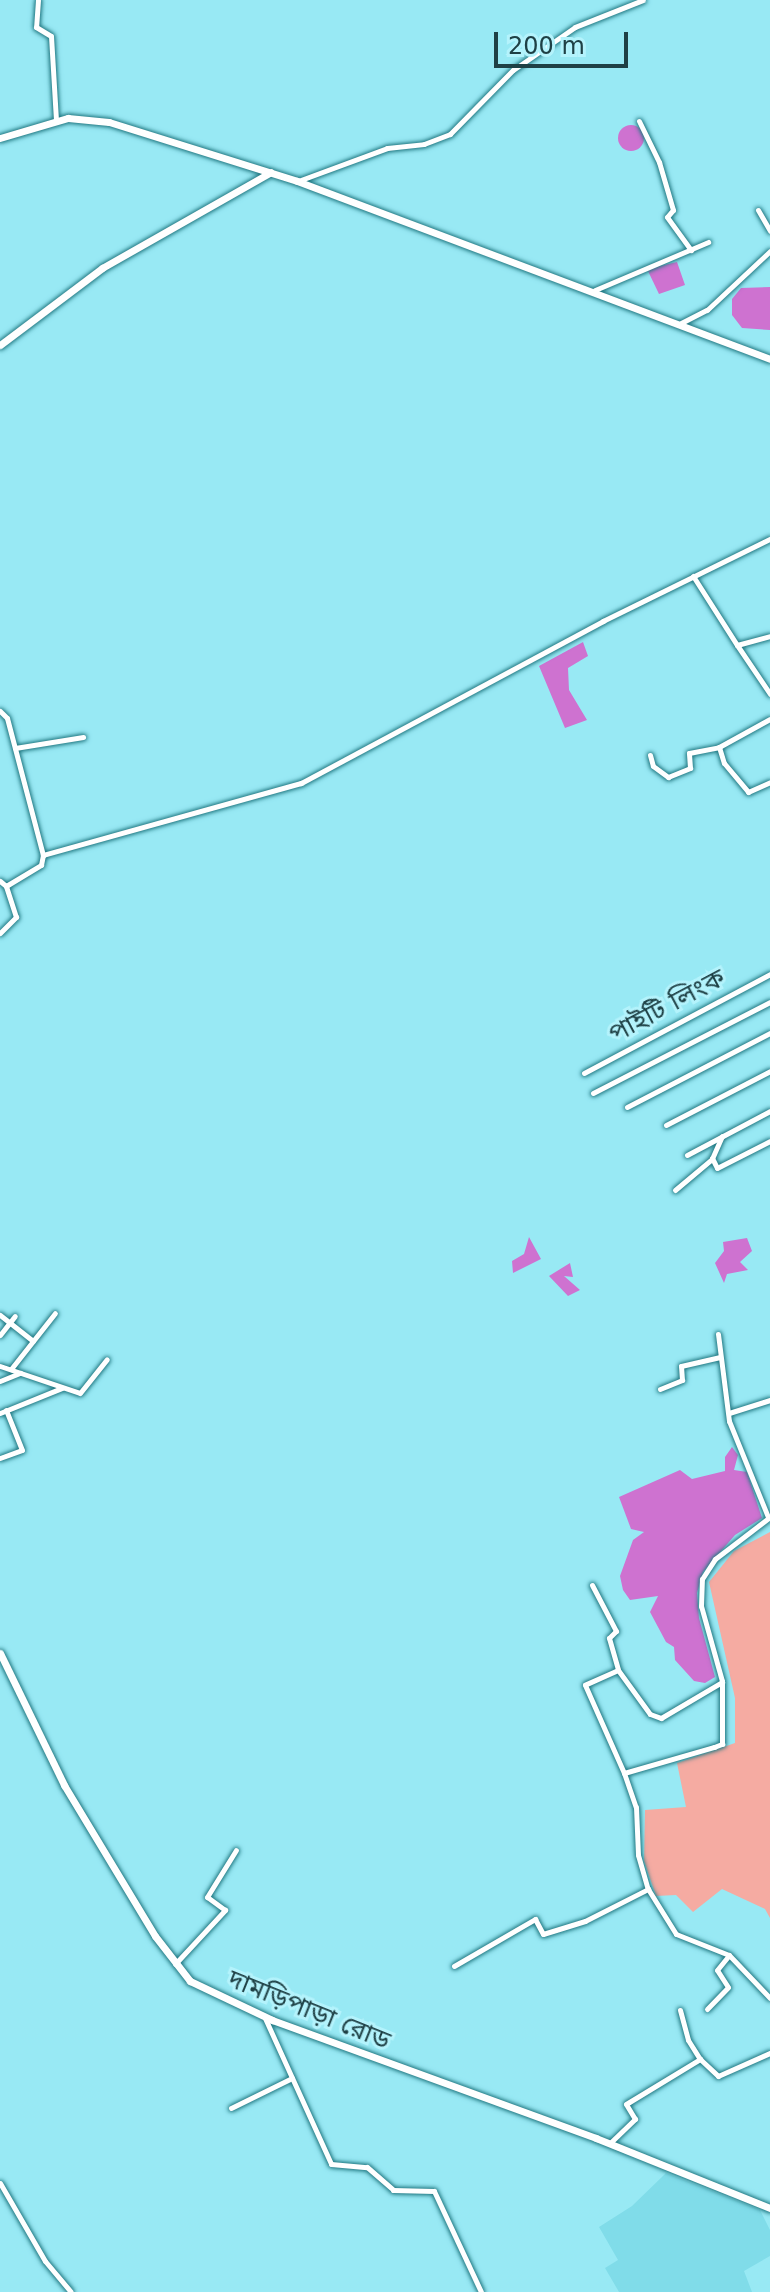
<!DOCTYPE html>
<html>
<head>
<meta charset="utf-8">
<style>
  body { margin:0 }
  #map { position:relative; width:770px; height:2292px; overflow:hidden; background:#98e9f4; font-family:"DejaVu Sans","Noto Sans Bengali",sans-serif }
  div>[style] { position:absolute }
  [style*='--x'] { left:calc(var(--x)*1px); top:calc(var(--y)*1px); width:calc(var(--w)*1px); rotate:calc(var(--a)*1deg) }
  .built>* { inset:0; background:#80dce9 }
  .green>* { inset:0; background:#f5aba2 }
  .water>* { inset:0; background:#ce72d0 }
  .round { border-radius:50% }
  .roads { filter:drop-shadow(0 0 2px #217882) drop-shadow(0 0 2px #217882) }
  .minor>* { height:5px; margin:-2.5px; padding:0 2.5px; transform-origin:2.5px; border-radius:2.5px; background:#fff }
  .secondary>* { height:7px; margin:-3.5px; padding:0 3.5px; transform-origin:3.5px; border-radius:3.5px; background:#fff }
  .primary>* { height:7px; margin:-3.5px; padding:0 3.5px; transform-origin:3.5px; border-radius:3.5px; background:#fff }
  span { translate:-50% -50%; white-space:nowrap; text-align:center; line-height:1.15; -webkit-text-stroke:6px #b4f3fc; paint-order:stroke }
  .street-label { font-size:26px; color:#1e4045 }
  .scale { position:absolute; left:494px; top:32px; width:134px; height:36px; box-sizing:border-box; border:4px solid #1e4045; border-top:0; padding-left:10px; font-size:24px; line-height:28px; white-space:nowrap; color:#1e4045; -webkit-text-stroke:6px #b4f3fc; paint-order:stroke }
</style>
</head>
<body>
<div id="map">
  <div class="built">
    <i style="clip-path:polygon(666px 2173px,760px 2210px,770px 2230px,770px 2256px,744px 2271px,752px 2292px,619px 2292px,605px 2268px,618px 2260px,599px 2227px,632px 2206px)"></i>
  </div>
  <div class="green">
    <i style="clip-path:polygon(770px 1532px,770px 1918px,765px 1909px,722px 1889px,693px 1912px,676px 1895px,656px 1896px,644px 1861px,645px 1810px,686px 1807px,677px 1763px,735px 1743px,735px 1698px,709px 1582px,734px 1551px)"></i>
  </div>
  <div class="water">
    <i class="round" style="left:618px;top:125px;width:26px;height:26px"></i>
    <i style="clip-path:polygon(677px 262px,685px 285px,659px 294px,647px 269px)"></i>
    <i style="clip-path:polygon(770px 287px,770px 330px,742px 328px,732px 315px,732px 299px,741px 288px)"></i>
    <i style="clip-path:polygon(583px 642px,588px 656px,568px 668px,569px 690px,587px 720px,565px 728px,539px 666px)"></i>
    <i style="clip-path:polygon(529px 1237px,541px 1259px,513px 1273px,512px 1261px,524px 1254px)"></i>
    <i style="clip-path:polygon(747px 1238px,752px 1251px,740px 1262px,748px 1270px,727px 1274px,724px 1283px,715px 1263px,724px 1251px,723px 1242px)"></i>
    <i style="clip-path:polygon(570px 1263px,573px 1277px,564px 1276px,580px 1290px,568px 1296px,549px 1276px)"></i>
    <i style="clip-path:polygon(732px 1447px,738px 1455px,734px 1470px,747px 1472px,762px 1518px,735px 1535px,703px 1572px,697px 1593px,699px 1618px,715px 1677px,705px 1683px,694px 1681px,675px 1660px,674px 1647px,666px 1642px,650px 1612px,658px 1596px,630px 1600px,623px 1590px,620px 1576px,633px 1540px,644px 1532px,631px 1529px,619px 1497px,680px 1470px,692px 1479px,725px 1471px,725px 1457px)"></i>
  </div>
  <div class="roads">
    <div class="minor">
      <i style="--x:38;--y:0;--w:27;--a:94"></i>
      <i style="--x:36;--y:27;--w:17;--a:31"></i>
      <i style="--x:51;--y:36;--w:85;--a:86.6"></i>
      <i style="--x:639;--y:121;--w:46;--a:64"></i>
      <i style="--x:659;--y:162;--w:50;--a:73.7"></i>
      <i style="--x:673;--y:210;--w:9;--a:131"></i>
      <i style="--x:667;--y:217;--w:41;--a:54"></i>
      <i style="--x:298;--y:181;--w:95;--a:-20.3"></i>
      <i style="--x:387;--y:148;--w:37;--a:-6"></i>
      <i style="--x:424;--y:144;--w:28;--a:-21"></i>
      <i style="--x:450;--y:134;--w:90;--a:-45.5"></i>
      <i style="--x:513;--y:70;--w:75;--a:-34.7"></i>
      <i style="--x:575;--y:27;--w:73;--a:-21.7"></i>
      <i style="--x:758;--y:210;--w:24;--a:60"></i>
      <i style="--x:595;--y:290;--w:123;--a:-23"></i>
      <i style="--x:681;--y:323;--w:29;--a:-27"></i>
      <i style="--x:707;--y:310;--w:86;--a:-43.1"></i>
      <i style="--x:693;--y:576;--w:82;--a:57.5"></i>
      <i style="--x:737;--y:645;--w:34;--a:-15"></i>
      <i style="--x:737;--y:645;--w:59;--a:56"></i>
      <i style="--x:0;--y:711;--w:10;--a:45"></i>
      <i style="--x:7;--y:718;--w:142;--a:75.3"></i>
      <i style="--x:719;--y:747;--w:17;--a:73"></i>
      <i style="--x:724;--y:763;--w:38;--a:50"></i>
      <i style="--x:748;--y:792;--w:24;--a:-24"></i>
      <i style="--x:15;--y:748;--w:69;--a:-9.2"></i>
      <i style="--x:650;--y:755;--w:11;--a:75"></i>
      <i style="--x:653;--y:766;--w:19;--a:36"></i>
      <i style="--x:668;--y:777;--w:24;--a:-22"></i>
      <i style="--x:690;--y:768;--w:15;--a:-94"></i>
      <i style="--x:689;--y:753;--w:31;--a:-11"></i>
      <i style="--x:719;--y:747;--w:58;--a:-28.8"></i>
      <i style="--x:0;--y:881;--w:8;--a:40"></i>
      <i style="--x:6;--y:886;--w:41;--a:-31"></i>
      <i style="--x:41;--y:865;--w:10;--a:-79"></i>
      <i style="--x:43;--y:855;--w:268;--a:-15.6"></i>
      <i style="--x:301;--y:783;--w:343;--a:-28.2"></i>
      <i style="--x:603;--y:621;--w:186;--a:-26.2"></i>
      <i style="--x:0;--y:933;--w:23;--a:-45"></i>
      <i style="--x:16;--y:917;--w:33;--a:-108"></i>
      <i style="--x:584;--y:1073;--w:211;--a:-28"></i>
      <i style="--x:593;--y:1093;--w:199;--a:-27.2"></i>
      <i style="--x:627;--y:1107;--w:161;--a:-27.4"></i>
      <i style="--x:666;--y:1125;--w:117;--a:-27.4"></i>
      <i style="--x:722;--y:1136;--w:24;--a:114"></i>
      <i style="--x:712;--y:1158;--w:11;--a:63"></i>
      <i style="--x:717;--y:1168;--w:59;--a:-27"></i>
      <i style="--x:687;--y:1155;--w:94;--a:-27.9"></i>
      <i style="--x:675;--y:1190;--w:48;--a:-40"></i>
      <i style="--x:0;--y:1315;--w:42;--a:38.2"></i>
      <i style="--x:718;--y:1334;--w:88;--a:82.8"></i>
      <i style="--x:729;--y:1421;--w:104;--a:67.9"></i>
      <i style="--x:0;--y:1335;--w:24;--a:-52"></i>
      <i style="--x:0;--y:1366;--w:84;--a:18.6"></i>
      <i style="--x:80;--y:1393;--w:43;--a:-51.5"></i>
      <i style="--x:11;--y:1369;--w:71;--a:-51.8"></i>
      <i style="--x:0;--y:1381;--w:22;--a:-22"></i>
      <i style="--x:660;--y:1389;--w:24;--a:-22"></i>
      <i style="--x:682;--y:1380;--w:14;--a:-94"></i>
      <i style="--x:681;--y:1366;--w:39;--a:-13"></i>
      <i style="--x:0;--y:1413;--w:67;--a:-22"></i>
      <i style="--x:729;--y:1413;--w:43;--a:-17.6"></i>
      <i style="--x:0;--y:1458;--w:23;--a:-20"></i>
      <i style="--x:22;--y:1450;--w:43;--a:-111.8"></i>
      <i style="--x:592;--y:1585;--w:52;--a:62.4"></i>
      <i style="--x:616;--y:1631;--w:10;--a:135"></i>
      <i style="--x:609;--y:1638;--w:33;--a:74"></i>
      <i style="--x:618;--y:1670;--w:36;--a:156"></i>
      <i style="--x:585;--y:1685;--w:96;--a:66.1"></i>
      <i style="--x:624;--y:1773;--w:94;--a:-16.1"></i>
      <i style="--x:714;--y:1747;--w:9;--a:-21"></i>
      <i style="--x:722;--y:1744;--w:63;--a:-90"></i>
      <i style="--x:722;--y:1681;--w:78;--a:-105.6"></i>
      <i style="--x:701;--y:1606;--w:27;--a:-88"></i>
      <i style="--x:702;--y:1579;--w:24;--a:-57"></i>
      <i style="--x:715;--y:1559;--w:69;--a:-37.4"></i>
      <i style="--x:618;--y:1670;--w:54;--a:54"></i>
      <i style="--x:650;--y:1714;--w:12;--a:20"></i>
      <i style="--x:661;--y:1718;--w:71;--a:-30.5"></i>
      <i style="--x:624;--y:1773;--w:36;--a:71"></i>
      <i style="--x:636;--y:1807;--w:48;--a:87.6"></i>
      <i style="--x:638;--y:1855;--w:35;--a:74"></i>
      <i style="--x:175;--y:1964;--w:74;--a:-47.2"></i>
      <i style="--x:225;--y:1910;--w:22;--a:-144"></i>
      <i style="--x:207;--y:1897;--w:55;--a:-58.3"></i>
      <i style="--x:454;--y:1966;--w:94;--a:-30.1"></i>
      <i style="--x:535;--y:1919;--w:17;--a:62"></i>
      <i style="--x:543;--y:1934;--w:44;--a:-17.2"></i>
      <i style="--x:585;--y:1921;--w:71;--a:-26.9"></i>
      <i style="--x:648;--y:1889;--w:53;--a:58.1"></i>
      <i style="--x:676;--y:1934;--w:57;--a:21.6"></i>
      <i style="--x:729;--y:1955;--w:59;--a:46.4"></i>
      <i style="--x:707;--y:2009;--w:30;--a:-46"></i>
      <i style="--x:728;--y:1987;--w:20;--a:-123"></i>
      <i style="--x:717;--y:1970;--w:19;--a:-51"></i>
      <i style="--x:680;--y:2010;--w:31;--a:75"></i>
      <i style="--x:688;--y:2040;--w:22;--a:58"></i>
      <i style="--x:264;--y:2016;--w:162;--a:65.6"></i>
      <i style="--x:331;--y:2164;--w:36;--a:5"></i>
      <i style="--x:367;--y:2167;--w:35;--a:41"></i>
      <i style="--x:393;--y:2190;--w:41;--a:1.4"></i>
      <i style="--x:434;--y:2191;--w:111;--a:65"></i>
      <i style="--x:231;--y:2108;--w:68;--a:-26.2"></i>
      <i style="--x:610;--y:2143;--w:35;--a:-44"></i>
      <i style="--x:635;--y:2119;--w:17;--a:-121"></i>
      <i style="--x:626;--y:2104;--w:87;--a:-31.3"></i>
      <i style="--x:700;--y:2059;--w:25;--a:43"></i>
      <i style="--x:718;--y:2076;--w:57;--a:-23.9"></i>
      <i style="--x:0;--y:2183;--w:90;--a:60"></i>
      <i style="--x:45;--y:2261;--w:40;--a:50"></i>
    </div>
    <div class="secondary">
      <i style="--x:0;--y:345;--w:128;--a:-37"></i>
      <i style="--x:102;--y:268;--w:194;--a:-29.6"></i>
      <i style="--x:0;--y:1653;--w:147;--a:64.1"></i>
      <i style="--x:64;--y:1785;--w:176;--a:58.9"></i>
      <i style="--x:155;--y:1936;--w:57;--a:52.1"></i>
      <i style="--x:190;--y:1981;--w:91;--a:25.4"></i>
      <i style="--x:272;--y:2020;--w:345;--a:20"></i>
      <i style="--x:596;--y:2138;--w:188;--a:21.9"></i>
    </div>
    <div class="primary">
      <i style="--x:0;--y:138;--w:71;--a:-16.4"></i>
      <i style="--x:68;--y:118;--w:41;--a:5.6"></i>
      <i style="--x:109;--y:122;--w:197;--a:17.4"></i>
      <i style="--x:297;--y:181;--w:505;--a:20.62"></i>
    </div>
  </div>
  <div class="street-label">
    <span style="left:667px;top:1006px;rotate:-28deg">পাইটি লিংক</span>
    <span style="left:309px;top:2010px;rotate:22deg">দামড়িপাড়া রোড</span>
  </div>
  <div class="scale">200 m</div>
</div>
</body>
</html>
